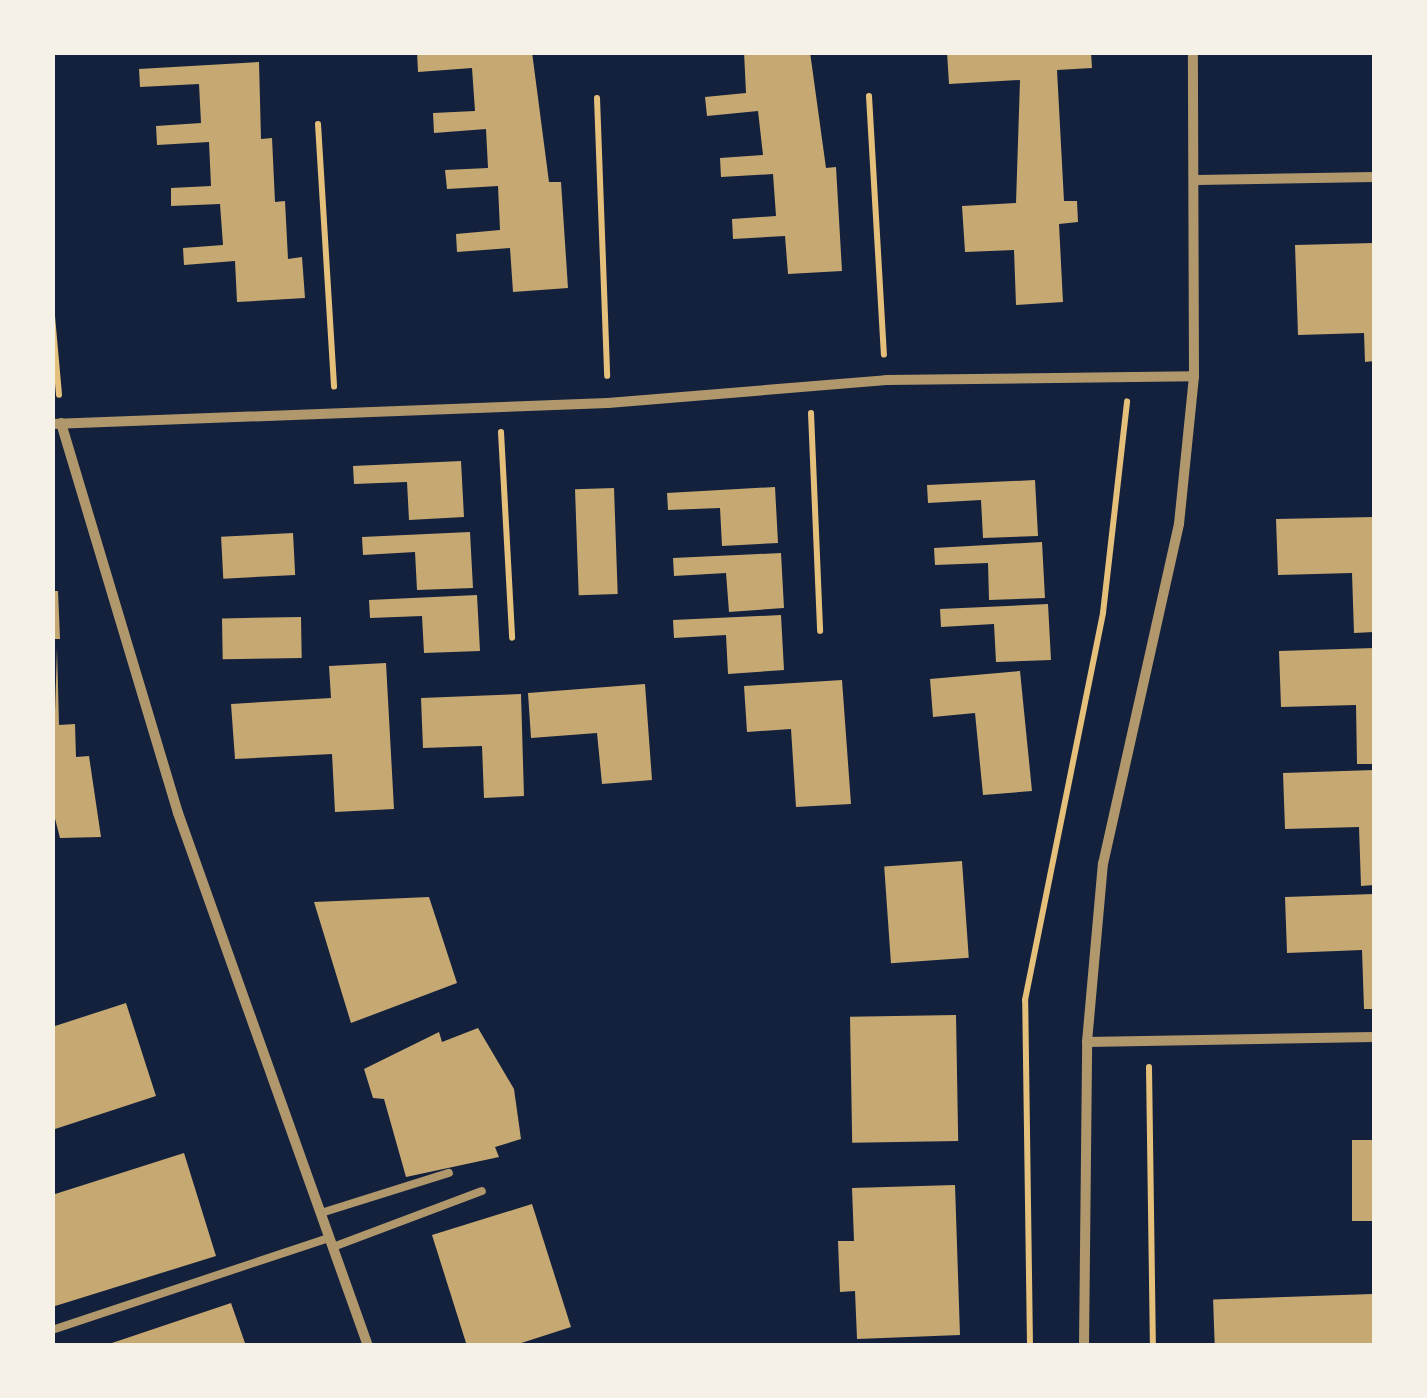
<!DOCTYPE html>
<html>
<head>
<meta charset="utf-8">
<style>
  body { margin:0 }
  #map { position:relative; width:1427px; height:1398px; overflow:hidden; background:#14213d; font-family:"Asap Condensed",sans-serif }
  div>[style] { position:absolute }
  [style*='--x'] { left:calc(var(--x)*1px); top:calc(var(--y)*1px); width:calc(var(--w)*1px); rotate:calc(var(--a)*1deg) }
  .building>* { inset:0; background:#c6a872; transform-origin:0 0 }
  .path>* { height:6px; margin:-3px; padding:0 3px; transform-origin:3px; border-radius:3px; background:#e5c07b }
  .service>* { height:8px; margin:-4px; padding:0 4px; transform-origin:4px; border-radius:4px; background:#b1986c }
  .minor>* { height:10px; margin:-5px; padding:0 5px; transform-origin:5px; border-radius:5px; background:#b1986c }
  span { translate:-50% -50%; white-space:nowrap; text-align:center; line-height:1.15; -webkit-text-stroke:8px #f6f1e7; paint-order:stroke }
  .frame { position:absolute; inset:0; border:55px solid #f6f1e7; pointer-events:none }
</style>
</head>
<body>
<div id="map">
  <div class="building">
    <i style="clip-path:polygon(417px 52px,532px 52px,549px 182px,561px 182px,568px 288px,513px 292px,510px 248px,457px 252px,456px 234px,500px 230px,498px 186px,447px 189px,445px 170px,488px 168px,486px 129px,434px 133px,433px 113px,475px 111px,472px 68px,418px 72px)"></i>
    <i style="clip-path:polygon(744px 52px,810px 52px,826px 168px,836px 167px,842px 271px,788px 274px,785px 236px,733px 239px,732px 219px,776px 216px,773px 174px,721px 177px,720px 158px,763px 155px,758px 111px,707px 116px,705px 97px,746px 93px)"></i>
    <i style="clip-path:polygon(947px 52px,1091px 52px,1092px 68px,1057px 70px,1064px 201px,1077px 201px,1078px 222px,1059px 224px,1063px 302px,1016px 305px,1014px 250px,965px 252px,962px 206px,1016px 203px,1020px 80px,949px 84px)"></i>
    <i style="clip-path:polygon(259px 62px,261px 139px,272px 138px,275px 202px,285px 201px,288px 259px,302px 257px,305px 298px,237px 302px,235px 261px,184px 265px,183px 248px,223px 245px,220px 204px,171px 206px,171px 188px,211px 186px,209px 142px,157px 145px,156px 126px,201px 123px,199px 84px,140px 87px,139px 69px)"></i>
    <i style="clip-path:polygon(1374px 243px,1374px 361px,1365px 362px,1364px 333px,1298px 335px,1295px 245px)"></i>
    <i style="clip-path:polygon(461px 461px,464px 517px,409px 520px,407px 482px,354px 484px,353px 466px)"></i>
    <i style="clip-path:polygon(1035px 480px,1038px 536px,983px 538px,981px 500px,928px 503px,927px 485px)"></i>
    <i style="clip-path:polygon(775px 487px,778px 543px,722px 546px,720px 508px,668px 510px,667px 493px)"></i>
    <i style="left:614px;top:488px;width:106px;height:39px;rotate:88deg"></i>
    <i style="clip-path:polygon(1374px 517px,1374px 632px,1354px 633px,1352px 573px,1278px 575px,1276px 519px)"></i>
    <i style="clip-path:polygon(470px 532px,473px 588px,417px 590px,415px 552px,363px 555px,362px 537px)"></i>
    <i style="left:293px;top:533px;width:42px;height:72px;rotate:87deg"></i>
    <i style="clip-path:polygon(1042px 542px,1045px 598px,989px 600px,988px 563px,935px 565px,934px 548px)"></i>
    <i style="clip-path:polygon(781px 553px,784px 608px,729px 612px,726px 573px,674px 576px,673px 558px)"></i>
    <i style="clip-path:polygon(52px 591px,58px 591px,60px 639px,52px 639px)"></i>
    <i style="clip-path:polygon(477px 595px,480px 651px,424px 653px,422px 616px,370px 618px,369px 600px)"></i>
    <i style="clip-path:polygon(1048px 604px,1051px 660px,996px 662px,994px 624px,941px 627px,940px 609px)"></i>
    <i style="clip-path:polygon(781px 615px,784px 670px,728px 674px,726px 635px,674px 638px,673px 620px)"></i>
    <i style="left:301px;top:617px;width:41px;height:79px;rotate:89deg"></i>
    <i style="clip-path:polygon(57px 648px,59px 725px,75px 724px,76px 757px,89px 756px,101px 837px,60px 838px,52px 807px)"></i>
    <i style="clip-path:polygon(1374px 648px,1374px 764px,1357px 764px,1356px 705px,1281px 707px,1279px 651px)"></i>
    <i style="clip-path:polygon(386px 663px,394px 809px,335px 812px,332px 754px,235px 759px,231px 704px,331px 698px,329px 666px)"></i>
    <i style="clip-path:polygon(1020px 671px,1032px 791px,983px 795px,975px 713px,933px 717px,930px 679px)"></i>
    <i style="clip-path:polygon(842px 680px,851px 804px,796px 807px,791px 729px,747px 732px,744px 686px)"></i>
    <i style="clip-path:polygon(645px 684px,652px 780px,602px 784px,597px 733px,531px 738px,528px 693px)"></i>
    <i style="clip-path:polygon(521px 694px,524px 796px,484px 798px,482px 746px,423px 748px,421px 698px)"></i>
    <i style="clip-path:polygon(1374px 770px,1374px 885px,1361px 886px,1359px 827px,1285px 829px,1283px 773px)"></i>
    <i style="left:962px;top:861px;width:97px;height:78px;rotate:86deg"></i>
    <i style="clip-path:polygon(1374px 894px,1374px 1009px,1364px 1009px,1362px 950px,1287px 953px,1285px 897px)"></i>
    <i style="clip-path:polygon(429px 897px,457px 983px,351px 1023px,314px 902px)"></i>
    <i style="clip-path:polygon(126px 1003px,156px 1096px,52px 1130px,52px 1027px)"></i>
    <i style="left:956px;top:1015px;width:126px;height:106px;rotate:89deg"></i>
    <i style="clip-path:polygon(478px 1028px,514px 1089px,521px 1139px,495px 1147px,499px 1157px,406px 1177px,384px 1099px,373px 1098px,364px 1069px,439px 1032px,442px 1042px)"></i>
    <i style="left:1352px;top:1140px;width:22px;height:81px"></i>
    <i style="clip-path:polygon(184px 1153px,216px 1256px,52px 1307px,52px 1195px)"></i>
    <i style="clip-path:polygon(955px 1185px,960px 1335px,857px 1339px,855px 1291px,840px 1292px,838px 1241px,854px 1241px,852px 1188px)"></i>
    <i style="clip-path:polygon(532px 1204px,571px 1327px,512px 1346px,467px 1346px,432px 1235px)"></i>
    <i style="left:1372px;top:1294px;width:52px;height:159px;rotate:88deg"></i>
    <i style="clip-path:polygon(231px 1303px,246px 1346px,107px 1346px,106px 1345px)"></i>
  </div>
  <div class="path">
    <i style="--x:869;--y:96;--w:259;--a:86.7"></i>
    <i style="--x:597;--y:98;--w:278;--a:87.9"></i>
    <i style="--x:318;--y:124;--w:263;--a:86.5"></i>
    <i style="--x:52;--y:316;--w:79;--a:84.9"></i>
    <i style="--x:811;--y:413;--w:218;--a:87.6"></i>
    <i style="--x:501;--y:432;--w:206;--a:86.9"></i>
    <i style="--x:1149;--y:1067;--w:279;--a:89.2"></i>
    <i style="--x:1030;--y:1346;--w:346;--a:-90.8"></i>
    <i style="--x:1025;--y:1000;--w:395;--a:-78.6"></i>
    <i style="--x:1103;--y:613;--w:213;--a:-83.5"></i>
  </div>
  <div class="service">
    <i style="--x:321;--y:1213;--w:134;--a:-17.4"></i>
    <i style="--x:333;--y:1247;--w:159;--a:-20.6"></i>
    <i style="--x:52;--y:1330;--w:292;--a:-18.4"></i>
  </div>
  <div class="minor">
    <i style="--x:1197;--y:180;--w:177;--a:-1"></i>
    <i style="--x:61;--y:423;--w:407;--a:73.3"></i>
    <i style="--x:178;--y:813;--w:566;--a:70.38"></i>
    <i style="--x:52;--y:424;--w:556;--a:-2.16"></i>
    <i style="--x:608;--y:403;--w:279;--a:-4.7"></i>
    <i style="--x:886;--y:380;--w:308;--a:-0.7"></i>
    <i style="--x:1087;--y:1042;--w:287;--a:-1"></i>
    <i style="--x:1084;--y:1346;--w:304;--a:-89.4"></i>
    <i style="--x:1087;--y:1042;--w:179;--a:-84.9"></i>
    <i style="--x:1103;--y:864;--w:348;--a:-77.4"></i>
    <i style="--x:1179;--y:524;--w:149;--a:-84.2"></i>
    <i style="--x:1194;--y:376;--w:324;--a:-90.2"></i>
  </div>
  <div class="frame"></div>
</div>
</body>
</html>
